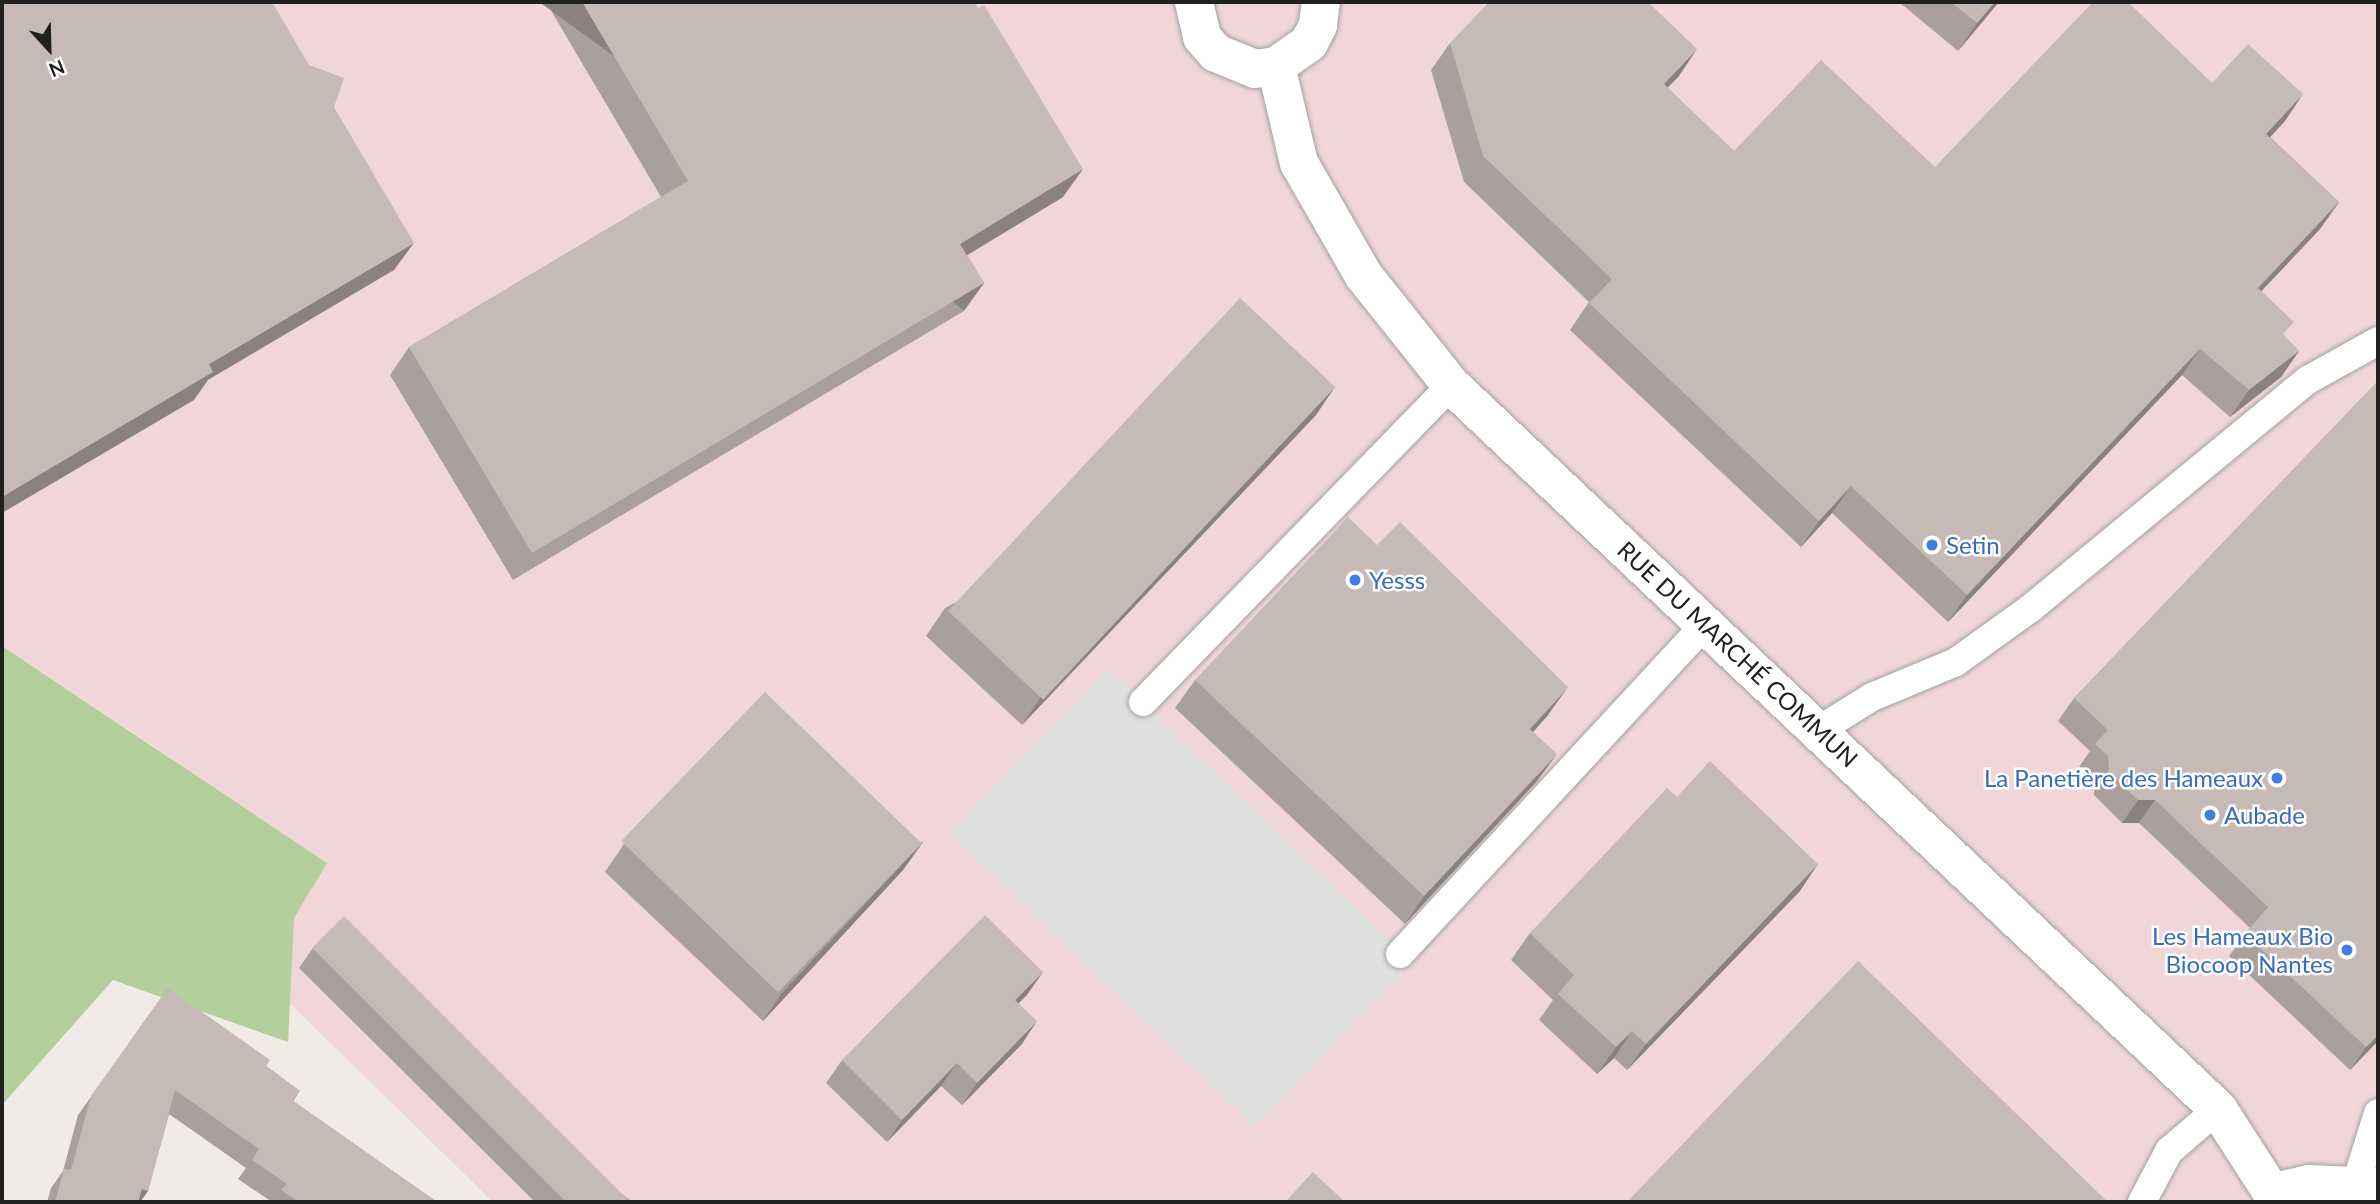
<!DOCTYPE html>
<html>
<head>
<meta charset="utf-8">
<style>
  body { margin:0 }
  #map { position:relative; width:2380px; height:1204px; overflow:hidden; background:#f0ebe6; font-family:Lato,sans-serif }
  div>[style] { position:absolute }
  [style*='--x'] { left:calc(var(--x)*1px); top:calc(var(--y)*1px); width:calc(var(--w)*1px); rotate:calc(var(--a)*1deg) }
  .commercial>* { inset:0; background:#f1d6d9 }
  .forest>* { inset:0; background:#b3cf9b }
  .parking>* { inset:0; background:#e0e0e0; transform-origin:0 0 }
  .roads { filter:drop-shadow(0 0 2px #a1a1a1) drop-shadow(0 0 2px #a1a1a1) }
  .service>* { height:28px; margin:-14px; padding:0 14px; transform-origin:14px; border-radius:14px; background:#fff }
  .minor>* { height:38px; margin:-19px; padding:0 19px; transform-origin:19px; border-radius:19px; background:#fff }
  .wall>* { inset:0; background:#a9a09d }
  .shaded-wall>* { inset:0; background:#8a827f; transform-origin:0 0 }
  .building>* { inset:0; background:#c5bab6; transform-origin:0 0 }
  .dots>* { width:19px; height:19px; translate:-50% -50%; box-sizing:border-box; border:4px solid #fff; border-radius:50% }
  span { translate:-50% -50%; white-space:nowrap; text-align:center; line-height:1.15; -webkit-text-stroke:5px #fff; paint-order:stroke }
  .shop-label { font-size:24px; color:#366cbe }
  .left { translate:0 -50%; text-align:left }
  .right { translate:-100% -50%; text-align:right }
  .street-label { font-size:24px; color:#202020 }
  .frame { position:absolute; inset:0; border:4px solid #202020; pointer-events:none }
  .north { position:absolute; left:14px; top:14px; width:70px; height:70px; -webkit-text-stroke:5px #fff; paint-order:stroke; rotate:158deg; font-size:19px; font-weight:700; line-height:28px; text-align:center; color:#202020 }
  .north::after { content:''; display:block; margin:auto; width:24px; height:32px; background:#202020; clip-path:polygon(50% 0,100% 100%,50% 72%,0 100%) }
</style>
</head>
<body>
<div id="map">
  <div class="commercial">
    <i style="clip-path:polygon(2px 2px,2378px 2px,2378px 1202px,493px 1202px,135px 852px,170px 757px,2px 646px)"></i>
  </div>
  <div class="forest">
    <i style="clip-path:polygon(2px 646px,327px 863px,294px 918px,288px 1042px,113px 980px,2px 1105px)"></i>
  </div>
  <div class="parking">
    <i style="left:1108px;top:669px;width:423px;height:228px;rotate:44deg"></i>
  </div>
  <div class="roads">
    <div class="service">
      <i style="--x:1143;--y:702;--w:442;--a:-45.8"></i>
      <i style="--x:1819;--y:730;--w:62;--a:-31.9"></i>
      <i style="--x:1872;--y:697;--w:91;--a:-22.6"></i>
      <i style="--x:1956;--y:662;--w:92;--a:-35.8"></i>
      <i style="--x:2031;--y:608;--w:359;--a:-39.5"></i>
      <i style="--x:2308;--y:380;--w:80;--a:-29.1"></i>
      <i style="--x:1400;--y:954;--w:451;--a:-47.2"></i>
      <i style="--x:2142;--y:1202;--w:58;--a:-62.1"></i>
      <i style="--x:2169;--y:1151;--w:65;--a:-40.6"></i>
      <i style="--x:2350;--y:1202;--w:93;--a:-72.5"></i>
    </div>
    <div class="minor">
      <i style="--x:1194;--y:2;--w:36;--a:77"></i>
      <i style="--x:1202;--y:37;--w:21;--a:49"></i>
      <i style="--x:1216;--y:53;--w:42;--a:22.3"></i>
      <i style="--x:1255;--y:69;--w:21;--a:-8"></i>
      <i style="--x:1276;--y:66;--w:40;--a:-34.9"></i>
      <i style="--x:1309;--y:43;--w:20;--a:-63"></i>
      <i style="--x:1318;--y:25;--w:23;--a:-83"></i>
      <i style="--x:1276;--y:66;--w:100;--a:76.7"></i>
      <i style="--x:1299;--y:163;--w:130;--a:60.1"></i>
      <i style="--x:1364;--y:276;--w:139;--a:51.4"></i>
      <i style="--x:1451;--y:385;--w:1055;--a:43.35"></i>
      <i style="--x:2218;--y:1109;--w:111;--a:57.2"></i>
      <i style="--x:2275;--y:1192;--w:35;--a:-13"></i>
      <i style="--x:2309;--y:1184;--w:69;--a:2.5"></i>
    </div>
  </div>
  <div class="wall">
    <i style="clip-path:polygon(546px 2px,974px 2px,1063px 197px,967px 255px,984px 283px,964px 311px,513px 580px,390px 375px,409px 347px,661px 197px)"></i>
    <i style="clip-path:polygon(1899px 2px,1999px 2px,1958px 51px)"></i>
    <i style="clip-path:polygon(1450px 43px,1679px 76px,1667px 88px,1734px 151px,1935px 167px,2212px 83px,2285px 121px,2270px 137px,2339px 202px,2320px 229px,2261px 291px,2284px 336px,2299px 351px,2281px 377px,2230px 417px,2182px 375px,1948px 622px,1832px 513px,1801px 547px,1570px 330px,1589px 302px,1464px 182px,1431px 70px)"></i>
    <i style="clip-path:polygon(2378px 381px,2378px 1041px,2350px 1070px,2229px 956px,2250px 928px,2139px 823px,2122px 823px,2094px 795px,2093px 778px,2079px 767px,2090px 751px,2058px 721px,2074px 698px)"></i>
    <i style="clip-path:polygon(1316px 415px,1022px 725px,926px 636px,945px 608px)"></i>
    <i style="clip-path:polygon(1195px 680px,1548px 715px,1533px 732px,1537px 781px,1405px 924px,1175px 708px)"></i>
    <i style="clip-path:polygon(1677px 797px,1800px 891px,1627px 1070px,1614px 1058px,1597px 1074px,1539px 1020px,1553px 1000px,1511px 960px,1530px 933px)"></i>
    <i style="clip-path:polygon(923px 842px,903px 870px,763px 1021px,605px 872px,624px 844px)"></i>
    <i style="clip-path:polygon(313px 948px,632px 1202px,535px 1202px,299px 968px)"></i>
    <i style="clip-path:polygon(168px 988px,266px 1066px,300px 1091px,293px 1101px,437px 1202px,272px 1202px,238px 1179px,246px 1168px,169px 1114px,148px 1191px,140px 1202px,47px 1202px,51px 1188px,63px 1171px,78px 1115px)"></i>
    <i style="clip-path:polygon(1027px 995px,1019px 1003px,1022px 1044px,962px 1105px,941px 1086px,887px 1142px,826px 1083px,842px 1060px)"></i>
  </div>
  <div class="shaded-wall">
    <i style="clip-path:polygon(1995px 2px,1999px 2px,1958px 51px,1977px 23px)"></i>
    <i style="clip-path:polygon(1697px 49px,1679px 76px,1645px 111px,1664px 84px)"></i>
    <i style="clip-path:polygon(2303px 94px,2285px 121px,2248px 161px,2266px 134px)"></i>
    <i style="clip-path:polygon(1083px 169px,1063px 197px,941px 271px,960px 244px)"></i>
    <i style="clip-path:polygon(2339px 202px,2320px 229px,2239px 315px,2258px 288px)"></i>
    <i style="clip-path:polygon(414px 243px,394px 270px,208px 380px,194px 400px,2px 513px,2px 497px,209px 364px)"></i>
    <i style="left:984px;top:283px;width:34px;height:527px;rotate:126deg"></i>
    <i style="clip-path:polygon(2200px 349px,2182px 375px,1948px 622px,1967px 595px)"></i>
    <i style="clip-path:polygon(2299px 351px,2281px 377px,2230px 417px,2249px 390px)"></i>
    <i style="clip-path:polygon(1335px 387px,1316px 415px,1022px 725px,1041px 697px)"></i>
    <i style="clip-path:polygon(1851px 486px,1832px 513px,1801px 547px,1819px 521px)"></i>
    <i style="clip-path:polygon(1568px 687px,1548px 715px,1511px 757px,1530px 729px)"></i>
    <i style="clip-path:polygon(1557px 754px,1537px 781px,1405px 924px,1424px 896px)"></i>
    <i style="clip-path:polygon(2138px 800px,2155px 800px,2139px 823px,2122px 823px)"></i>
    <i style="clip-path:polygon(923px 842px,903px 870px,763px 1021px,782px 993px)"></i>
    <i style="clip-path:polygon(1818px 864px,1800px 891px,1627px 1070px,1646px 1044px)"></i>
    <i style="clip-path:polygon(1043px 972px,1027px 995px,999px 1022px,1015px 1000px)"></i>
    <i style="clip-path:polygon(1037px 1021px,1022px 1044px,962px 1105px,977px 1083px)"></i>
    <i style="clip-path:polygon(1632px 1031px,1614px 1058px,1597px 1074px,1616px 1047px)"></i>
    <i style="clip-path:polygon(2378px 1035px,2378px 1041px,2350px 1070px,2366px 1047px)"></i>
    <i style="clip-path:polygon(957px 1063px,941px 1086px,887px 1142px,902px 1120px)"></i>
    <i style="clip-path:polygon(142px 1189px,148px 1191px,140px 1202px,133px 1202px)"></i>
  </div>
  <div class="building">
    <i style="clip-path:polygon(2px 2px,272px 2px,309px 65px,344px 78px,334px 107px,414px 243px,209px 364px,213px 372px,2px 497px)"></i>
    <i style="clip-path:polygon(582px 2px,974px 2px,978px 8px,984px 5px,1083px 169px,960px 244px,984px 283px,532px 553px,409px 347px,688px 181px)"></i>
    <i style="clip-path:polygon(1489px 2px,1648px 2px,1697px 49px,1664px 84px,1734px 151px,1821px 60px,1935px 167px,2093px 2px,2128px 2px,2212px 83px,2248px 44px,2303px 94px,2266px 134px,2339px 202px,2258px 288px,2294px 322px,2283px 334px,2299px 351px,2249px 390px,2200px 349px,1967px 595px,1851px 486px,1819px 521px,1589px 303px,1612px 279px,1483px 156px,1450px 43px)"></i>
    <i style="clip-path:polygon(1951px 2px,1995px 2px,1977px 23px)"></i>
    <i style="left:1240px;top:298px;width:130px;height:428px;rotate:43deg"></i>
    <i style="clip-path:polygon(2378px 381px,2378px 1035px,2366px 1047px,2245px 934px,2268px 907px,2155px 800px,2138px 800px,2109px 773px,2108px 756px,2095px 744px,2108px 730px,2074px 698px)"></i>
    <i style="clip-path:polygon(1348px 517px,1377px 545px,1400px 522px,1568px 687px,1530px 729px,1557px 754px,1424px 896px,1195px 680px)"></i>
    <i style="left:765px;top:692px;width:218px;height:207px;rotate:44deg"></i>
    <i style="clip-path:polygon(1710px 761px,1818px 864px,1646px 1044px,1632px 1031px,1616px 1047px,1558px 994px,1574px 975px,1530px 933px,1667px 788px,1677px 797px)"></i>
    <i style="clip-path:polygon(985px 915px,1043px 972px,1015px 1000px,1037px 1021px,977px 1083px,957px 1063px,902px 1120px,842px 1060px)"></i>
    <i style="left:344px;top:916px;width:406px;height:45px;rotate:45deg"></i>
    <i style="clip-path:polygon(1858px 961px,2108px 1202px,1627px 1202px)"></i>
    <i style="clip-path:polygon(168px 988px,270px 1060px,266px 1066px,300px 1091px,292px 1100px,437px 1202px,299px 1202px,281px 1190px,287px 1184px,252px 1160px,259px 1149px,175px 1090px,148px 1191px,142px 1189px,138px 1202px,55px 1202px,64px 1169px,71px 1170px,91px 1096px)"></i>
    <i style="clip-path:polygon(1313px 1172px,1345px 1202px,1285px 1202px)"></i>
  </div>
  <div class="dots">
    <i style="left:1932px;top:545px;background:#3f7fe0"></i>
    <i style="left:1355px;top:580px;background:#3f7fe0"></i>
    <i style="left:2277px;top:778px;background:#3f7fe0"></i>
    <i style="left:2210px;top:815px;background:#3f7fe0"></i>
    <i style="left:2347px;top:950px;background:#3f7fe0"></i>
  </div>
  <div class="shop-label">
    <span class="left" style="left:1946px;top:545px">Setin</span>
    <span class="left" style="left:1369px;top:580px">Yesss</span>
    <span class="right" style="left:2263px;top:778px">La Panetière des Hameaux</span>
    <span class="left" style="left:2224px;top:815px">Aubade</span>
    <span class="right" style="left:2333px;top:950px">Les Hameaux Bio<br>Biocoop Nantes</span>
  </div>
  <div class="street-label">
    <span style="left:1738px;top:654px;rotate:43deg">RUE DU MARCHÉ COMMUN</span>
  </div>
  <div class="frame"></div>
  <div class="north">N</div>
</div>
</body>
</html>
